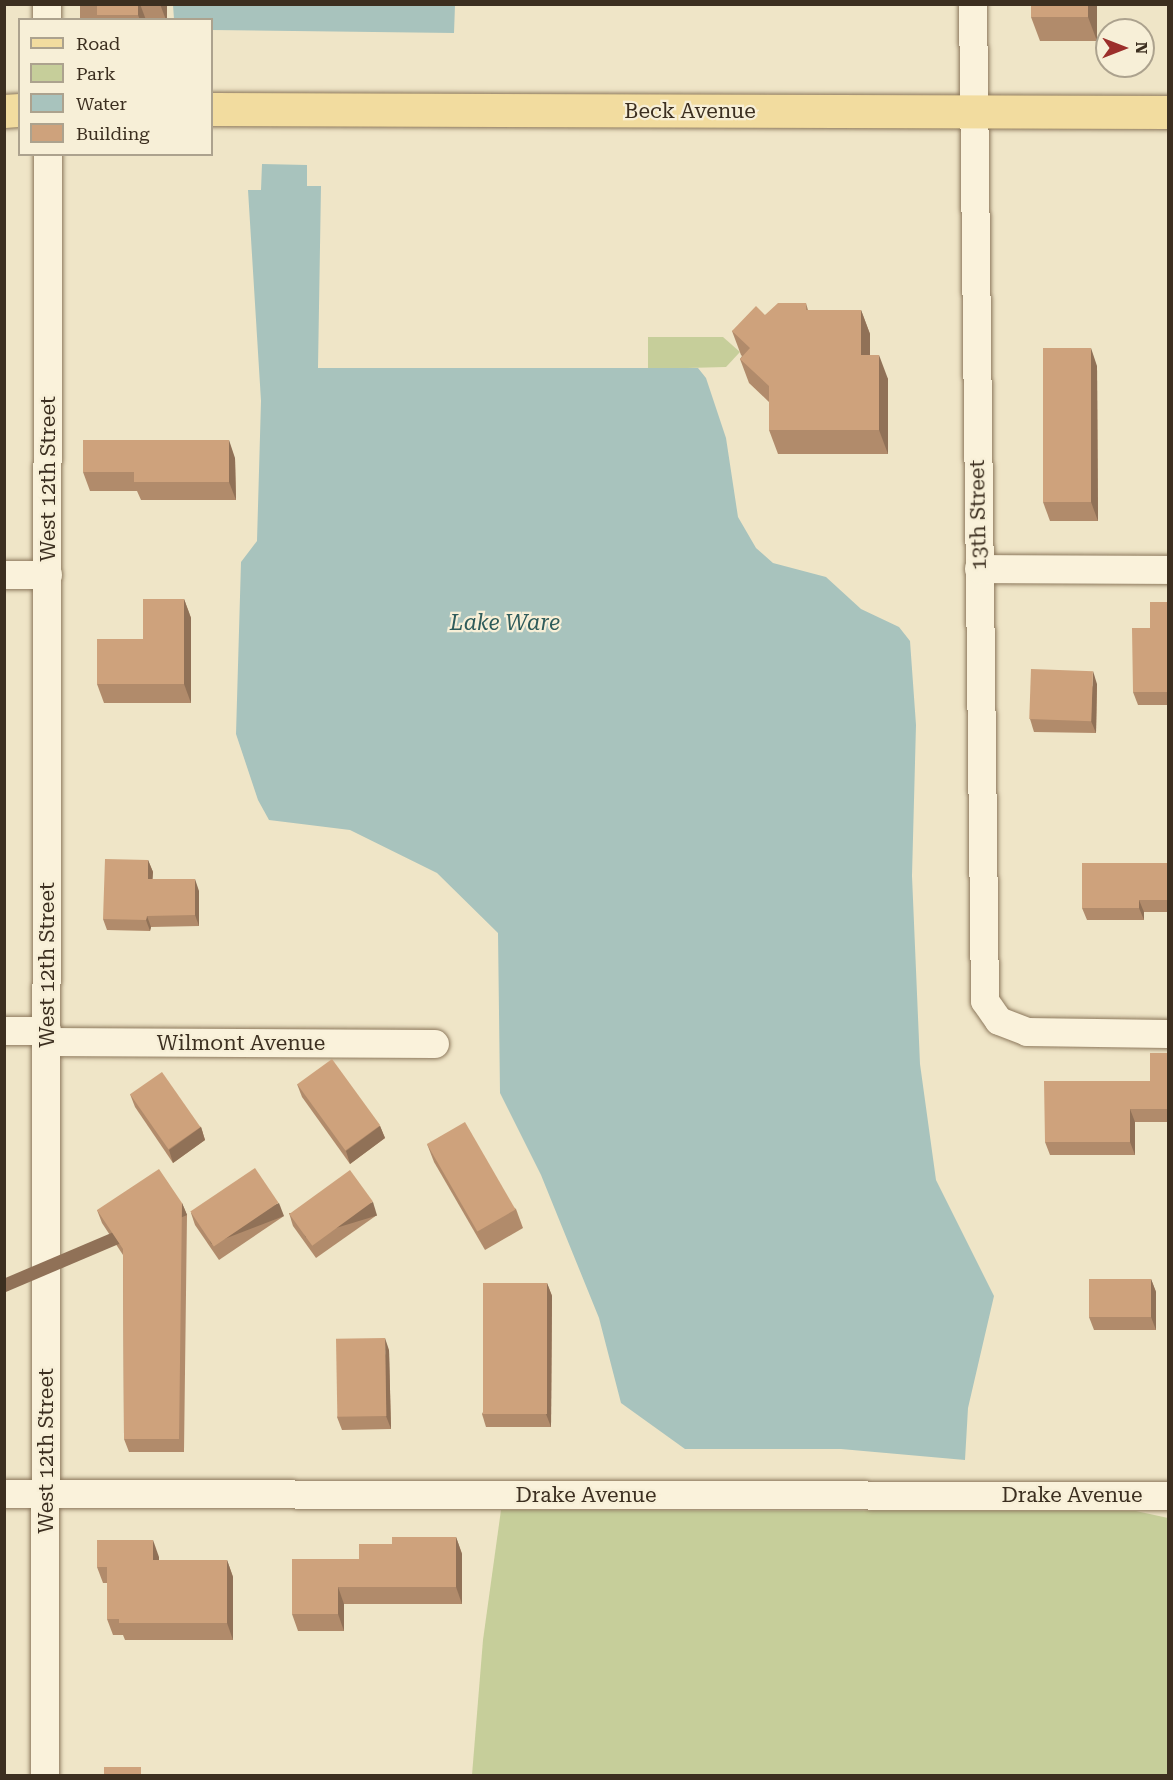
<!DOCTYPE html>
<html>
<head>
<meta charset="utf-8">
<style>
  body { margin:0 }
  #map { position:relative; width:1173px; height:1780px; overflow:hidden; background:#efe5c7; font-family:"Roboto Serif",serif }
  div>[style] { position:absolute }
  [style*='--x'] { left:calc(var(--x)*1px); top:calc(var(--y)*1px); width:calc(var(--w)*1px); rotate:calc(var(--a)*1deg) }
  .green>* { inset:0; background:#c6ce9a }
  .water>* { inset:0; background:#a8c3bd }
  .roads { filter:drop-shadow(0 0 2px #8c785c) drop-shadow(0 0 2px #8c785c) }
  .minor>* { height:28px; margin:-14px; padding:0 14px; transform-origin:14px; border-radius:14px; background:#faf2db }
  .primary>* { height:33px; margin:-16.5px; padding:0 16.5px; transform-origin:16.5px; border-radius:16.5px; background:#f2dc9f }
  .wall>* { inset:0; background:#b18b6b; transform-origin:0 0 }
  .shaded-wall>* { inset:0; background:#907157; transform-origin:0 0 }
  .building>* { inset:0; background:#cea27c; transform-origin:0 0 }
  span { translate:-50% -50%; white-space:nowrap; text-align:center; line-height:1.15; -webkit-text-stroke:4.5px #f7efd7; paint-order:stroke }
  .street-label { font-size:21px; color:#3c2f20 }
  .water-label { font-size:22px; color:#2f5c5b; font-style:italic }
  .frame { position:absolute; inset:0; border:6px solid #3c2f20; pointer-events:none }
  .legend { position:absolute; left:18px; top:18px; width:195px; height:138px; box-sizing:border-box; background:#f7efd7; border:2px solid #aca28e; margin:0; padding:8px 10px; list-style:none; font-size:18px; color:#3c2f20 }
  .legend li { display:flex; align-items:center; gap:12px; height:30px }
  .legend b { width:30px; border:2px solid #aca28e }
  .north { position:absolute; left:1095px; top:18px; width:60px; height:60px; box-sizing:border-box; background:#f7efd7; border:2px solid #aca28e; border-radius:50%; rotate:90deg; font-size:16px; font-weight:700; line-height:24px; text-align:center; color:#3c2f20 }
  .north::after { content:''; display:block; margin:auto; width:21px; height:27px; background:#9c2f2b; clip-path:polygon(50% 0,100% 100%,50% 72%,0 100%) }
</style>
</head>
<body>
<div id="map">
  <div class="green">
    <i style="clip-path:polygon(648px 337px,723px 337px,740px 352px,726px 367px,648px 369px)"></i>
    <i style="clip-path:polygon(501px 1510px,1136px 1511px,1168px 1518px,1168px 1775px,472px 1775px,483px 1640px)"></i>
  </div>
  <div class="water">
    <i style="clip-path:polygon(173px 5px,455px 5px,454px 33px,212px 30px,212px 20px,174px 19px)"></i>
    <i style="clip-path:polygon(262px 164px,307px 165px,307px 186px,321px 186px,318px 368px,698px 368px,706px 378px,726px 438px,738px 517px,756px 548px,773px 563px,826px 577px,861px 609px,899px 627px,910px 641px,916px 725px,912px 876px,920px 1064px,936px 1180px,994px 1296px,968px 1408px,965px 1460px,841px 1449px,685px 1449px,621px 1403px,599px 1318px,541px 1175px,500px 1093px,498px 933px,437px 873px,350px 830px,269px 820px,258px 800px,236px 734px,241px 562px,257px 541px,261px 401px,248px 190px,261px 190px)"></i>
  </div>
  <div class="roads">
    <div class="minor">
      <i style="--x:47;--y:4;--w:16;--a:90"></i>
      <i style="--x:973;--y:4;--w:997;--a:89.31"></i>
      <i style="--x:985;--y:1001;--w:24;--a:55"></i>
      <i style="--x:999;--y:1021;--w:30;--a:21"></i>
      <i style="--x:1027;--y:1032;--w:141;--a:0.8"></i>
      <i style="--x:979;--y:569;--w:189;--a:0.3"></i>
      <i style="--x:4;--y:575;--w:44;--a:0"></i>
      <i style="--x:4;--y:1031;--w:43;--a:0"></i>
      <i style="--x:47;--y:1042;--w:388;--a:0.3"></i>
      <i style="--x:4;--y:1494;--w:1164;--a:0.1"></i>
      <i style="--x:45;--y:1776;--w:1622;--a:-89.89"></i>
    </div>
    <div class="primary">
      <i style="--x:212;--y:109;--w:956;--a:0.18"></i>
      <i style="--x:4;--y:111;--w:16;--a:-4"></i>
    </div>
  </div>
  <div class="wall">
    <i style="left:80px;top:4px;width:87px;height:17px"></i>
    <i style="clip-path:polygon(1097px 4px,1097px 41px,1040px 41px,1031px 17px)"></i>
    <i style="clip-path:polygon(806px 303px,808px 310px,861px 310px,870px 334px,870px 355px,888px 379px,888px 454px,778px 454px,769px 430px,769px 402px,749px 383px,740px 359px,742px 356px,741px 355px,732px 331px,765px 315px)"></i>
    <i style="clip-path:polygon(1097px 366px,1098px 521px,1050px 521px,1043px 502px)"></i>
    <i style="clip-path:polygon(235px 458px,236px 500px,141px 500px,137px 491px,90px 491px,83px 472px)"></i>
    <i style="clip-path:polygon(184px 599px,191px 618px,191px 703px,104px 703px,97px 684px)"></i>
    <i style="clip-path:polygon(1168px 602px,1168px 705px,1138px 705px,1133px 692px,1150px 628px)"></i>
    <i style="clip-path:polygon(1097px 684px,1096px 733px,1034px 732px,1030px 719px)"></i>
    <i style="clip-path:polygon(148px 860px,153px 872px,152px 879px,199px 891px,199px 926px,151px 927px,150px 931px,107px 930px,103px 919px)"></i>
    <i style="clip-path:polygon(1168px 863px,1168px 912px,1144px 912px,1144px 920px,1087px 920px,1082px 908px)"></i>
    <i style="clip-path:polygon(1168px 1053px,1168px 1122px,1135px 1122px,1135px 1155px,1050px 1155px,1045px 1142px,1150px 1081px)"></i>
    <i style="clip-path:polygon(297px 1084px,380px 1126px,385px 1138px,350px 1164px,302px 1097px)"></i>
    <i style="clip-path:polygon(130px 1094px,201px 1127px,205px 1140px,173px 1163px,135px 1107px)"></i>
    <i style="clip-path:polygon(427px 1144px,516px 1209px,523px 1228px,485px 1250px,434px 1162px)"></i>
    <i style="clip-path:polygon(182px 1203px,187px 1215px,184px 1452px,129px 1452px,124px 1439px,123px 1255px,102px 1223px,97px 1210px)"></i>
    <i style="clip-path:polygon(191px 1213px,284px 1216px,219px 1260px,195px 1225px)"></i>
    <i style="clip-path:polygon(289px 1213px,377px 1215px,316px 1258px,293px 1226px)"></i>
    <i style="clip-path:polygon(1151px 1279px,1156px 1292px,1156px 1330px,1094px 1330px,1089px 1317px)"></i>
    <i style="clip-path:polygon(547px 1283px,552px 1296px,551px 1427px,486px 1427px,482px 1414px)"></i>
    <i style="clip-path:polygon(389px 1350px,391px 1429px,342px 1430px,337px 1417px)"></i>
    <i style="clip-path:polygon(456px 1537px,462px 1554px,462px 1604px,344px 1604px,344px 1631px,298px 1631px,292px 1614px,359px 1559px,392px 1544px)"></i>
    <i style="clip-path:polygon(159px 1557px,159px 1560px,227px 1560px,233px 1577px,233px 1640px,125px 1640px,123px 1635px,113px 1635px,107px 1619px,107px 1583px,103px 1583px,97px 1567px)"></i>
  </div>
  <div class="shaded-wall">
    <i style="clip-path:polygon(138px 4px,140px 4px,146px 20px,140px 20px,138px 15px)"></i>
    <i style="clip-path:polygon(160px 4px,167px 4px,167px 20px,166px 20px)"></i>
    <i style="clip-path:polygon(1088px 4px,1097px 4px,1097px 41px,1088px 17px)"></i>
    <i style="clip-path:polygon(861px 310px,870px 334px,870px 379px,861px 355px)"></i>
    <i style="clip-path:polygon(1091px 348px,1097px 366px,1098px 521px,1091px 502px)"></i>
    <i style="clip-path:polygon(879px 355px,888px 379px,888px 454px,879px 430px)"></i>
    <i style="clip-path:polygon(229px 440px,235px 458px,236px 500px,229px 482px)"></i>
    <i style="clip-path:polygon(184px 599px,191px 618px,191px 703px,184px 684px)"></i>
    <i style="clip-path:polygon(1093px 671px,1097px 684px,1096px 733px,1091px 721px)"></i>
    <i style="clip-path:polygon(148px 860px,153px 872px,152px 891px,148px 879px)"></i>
    <i style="clip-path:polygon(195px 879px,199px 891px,199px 926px,195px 915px)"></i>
    <i style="clip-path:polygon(1139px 900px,1144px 912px,1144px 920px,1139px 908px)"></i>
    <i style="clip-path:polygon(147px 916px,151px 927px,150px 931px,146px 920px)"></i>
    <i style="clip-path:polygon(1130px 1109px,1135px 1122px,1135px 1155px,1130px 1142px)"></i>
    <i style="clip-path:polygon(380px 1126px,385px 1138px,350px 1164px,346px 1151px)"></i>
    <i style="clip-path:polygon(201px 1127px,205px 1140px,173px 1163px,169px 1150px)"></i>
    <i style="left:373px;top:1202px;width:14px;height:75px;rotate:73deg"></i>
    <i style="left:182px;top:1203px;width:13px;height:236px;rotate:67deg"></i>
    <i style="left:279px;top:1203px;width:14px;height:78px;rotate:69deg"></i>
    <i style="clip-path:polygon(1151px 1279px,1156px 1292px,1156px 1330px,1151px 1317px)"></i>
    <i style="clip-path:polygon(547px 1283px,552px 1296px,551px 1427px,546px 1414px)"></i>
    <i style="clip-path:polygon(385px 1338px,389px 1350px,391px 1429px,386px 1416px)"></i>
    <i style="clip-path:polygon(456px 1537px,462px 1554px,462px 1604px,456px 1587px)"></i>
    <i style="clip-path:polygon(153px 1540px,159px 1557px,159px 1577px,153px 1560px)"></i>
    <i style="clip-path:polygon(227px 1560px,233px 1577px,233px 1640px,227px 1623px)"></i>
    <i style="clip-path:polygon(338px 1587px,344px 1604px,344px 1631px,338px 1614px)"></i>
  </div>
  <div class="building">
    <i style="left:97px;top:4px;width:41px;height:11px"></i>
    <i style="left:1031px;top:4px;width:57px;height:13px"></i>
    <i style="clip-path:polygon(778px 303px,806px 303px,806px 310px,861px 310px,861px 355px,879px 355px,879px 430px,769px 430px,769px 386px,740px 359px,750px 348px,732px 331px,756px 306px,765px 315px)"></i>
    <i style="left:1043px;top:348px;width:48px;height:154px"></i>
    <i style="clip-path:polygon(83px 440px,229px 440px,229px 482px,134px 482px,134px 472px,83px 472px)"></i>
    <i style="clip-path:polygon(143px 599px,184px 599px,184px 684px,97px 684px,97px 639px,143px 639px)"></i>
    <i style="clip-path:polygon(1150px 602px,1168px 602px,1168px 692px,1133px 692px,1132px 628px,1150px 628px)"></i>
    <i style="left:1031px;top:669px;width:62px;height:50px;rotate:2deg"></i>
    <i style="clip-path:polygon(105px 859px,148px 860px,148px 879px,195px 879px,195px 915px,147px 916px,146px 920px,103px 919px)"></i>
    <i style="clip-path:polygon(1082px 863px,1168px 863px,1168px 900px,1139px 900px,1139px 908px,1082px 908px)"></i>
    <i style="clip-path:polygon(1150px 1053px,1168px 1053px,1168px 1109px,1130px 1109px,1130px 1142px,1045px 1142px,1044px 1081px,1150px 1081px)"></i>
    <i style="left:332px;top:1059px;width:82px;height:43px;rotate:54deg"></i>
    <i style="left:162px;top:1072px;width:67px;height:39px;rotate:55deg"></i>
    <i style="left:465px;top:1122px;width:101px;height:44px;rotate:60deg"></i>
    <i style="left:255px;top:1168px;width:42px;height:78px;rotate:56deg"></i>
    <i style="clip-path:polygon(159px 1169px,182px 1203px,179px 1439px,124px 1439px,123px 1249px,97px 1210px)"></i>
    <i style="left:350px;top:1170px;width:39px;height:75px;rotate:54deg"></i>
    <i style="left:1089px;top:1279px;width:62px;height:38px"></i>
    <i style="left:547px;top:1283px;width:131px;height:64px;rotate:90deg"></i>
    <i style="left:385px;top:1338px;width:78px;height:49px;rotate:89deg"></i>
    <i style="clip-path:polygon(392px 1537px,456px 1537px,456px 1587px,338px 1587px,338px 1614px,292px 1614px,292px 1559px,359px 1559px,359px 1544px,392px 1544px)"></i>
    <i style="clip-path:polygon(97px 1540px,153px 1540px,153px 1560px,227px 1560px,227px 1623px,119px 1623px,119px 1619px,107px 1619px,107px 1567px,97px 1567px)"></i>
    <i style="left:104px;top:1767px;width:37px;height:9px"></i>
    <i style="left:203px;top:1775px;width:23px;height:1px"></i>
  </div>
  <div class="street-label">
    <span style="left:690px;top:111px">Beck Avenue</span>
    <span style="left:48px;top:479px;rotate:-90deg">West 12th Street</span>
    <span style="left:978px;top:515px;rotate:-91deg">13th Street</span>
    <span style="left:47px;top:965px;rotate:-90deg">West 12th Street</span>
    <span style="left:241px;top:1043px">Wilmont Avenue</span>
    <span style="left:46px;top:1451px;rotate:-90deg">West 12th Street</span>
    <span style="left:586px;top:1495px">Drake Avenue</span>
    <span style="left:1072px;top:1495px">Drake Avenue</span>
  </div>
  <div class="water-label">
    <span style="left:505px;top:623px">Lake Ware</span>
  </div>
  <div class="frame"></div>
  <ul class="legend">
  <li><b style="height:8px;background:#f2dc9f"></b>Road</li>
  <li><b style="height:16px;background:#c6ce9a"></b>Park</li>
  <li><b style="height:16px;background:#a8c3bd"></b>Water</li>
  <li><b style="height:16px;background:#cea27c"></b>Building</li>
  </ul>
  <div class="north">N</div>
</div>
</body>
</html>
